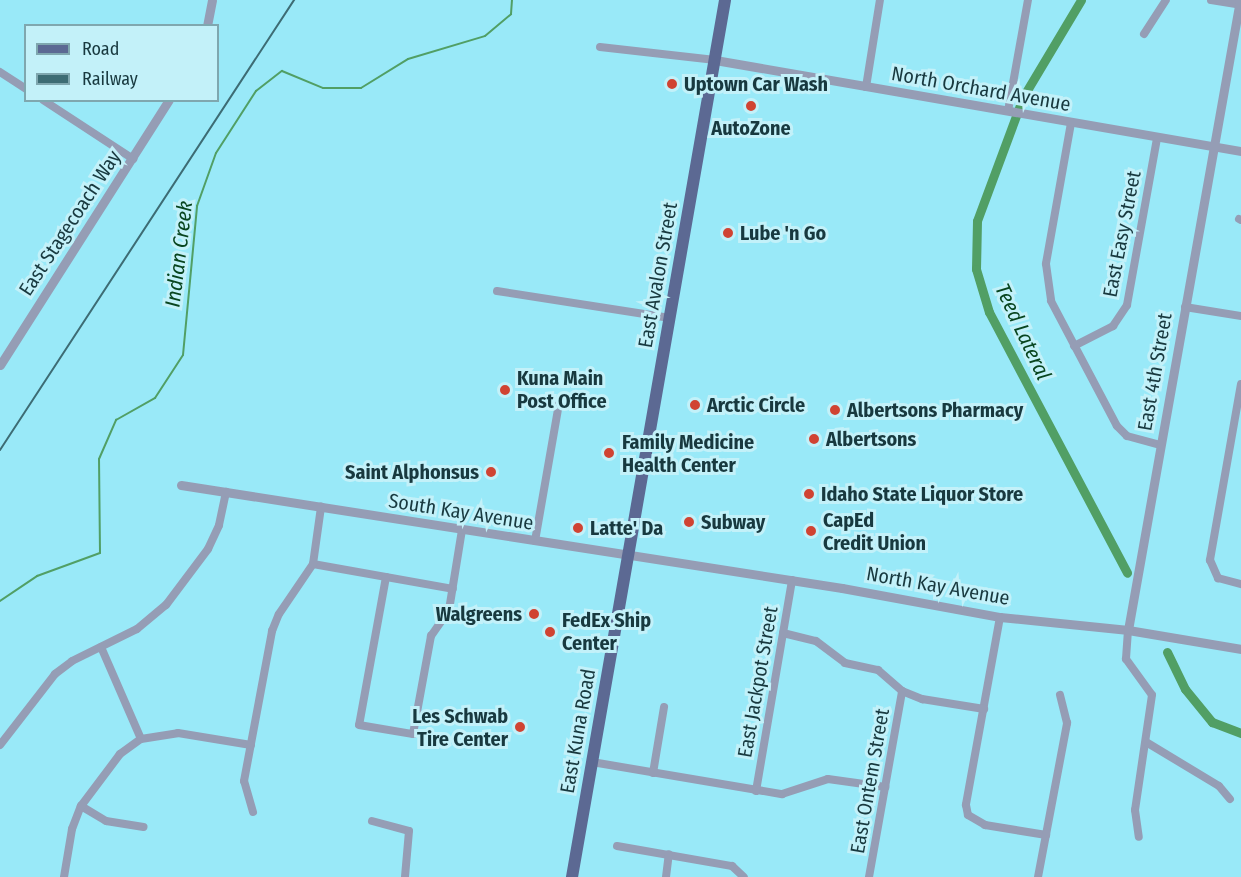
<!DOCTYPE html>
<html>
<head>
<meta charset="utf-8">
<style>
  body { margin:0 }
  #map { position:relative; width:1241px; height:877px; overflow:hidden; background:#99e9f8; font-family:"Fira Sans Condensed",sans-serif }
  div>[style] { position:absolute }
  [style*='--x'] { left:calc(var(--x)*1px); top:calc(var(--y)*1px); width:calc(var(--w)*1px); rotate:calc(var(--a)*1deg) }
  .stream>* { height:2px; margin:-1px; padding:0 1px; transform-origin:1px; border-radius:1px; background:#519f65 }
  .canal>* { height:9px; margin:-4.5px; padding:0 4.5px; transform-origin:4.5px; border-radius:4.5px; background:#519f65 }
  .minor>* { height:8px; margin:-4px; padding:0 4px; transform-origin:4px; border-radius:4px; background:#959db5 }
  .tertiary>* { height:9px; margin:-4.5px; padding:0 4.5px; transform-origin:4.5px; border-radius:4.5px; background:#959db5 }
  .primary>* { height:12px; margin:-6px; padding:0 6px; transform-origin:6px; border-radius:6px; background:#5c6993 }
  .rail>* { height:2px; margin:-1px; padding:0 1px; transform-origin:1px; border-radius:1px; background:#3d6c74 }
  .dots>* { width:16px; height:16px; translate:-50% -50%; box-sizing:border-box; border:3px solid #c3f1f9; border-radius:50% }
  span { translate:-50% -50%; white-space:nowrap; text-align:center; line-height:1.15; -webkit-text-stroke:6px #c3f1f9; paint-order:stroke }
  .poi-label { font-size:20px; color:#18393f; font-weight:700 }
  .left { translate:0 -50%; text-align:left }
  .right { translate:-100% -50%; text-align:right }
  .street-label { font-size:20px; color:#18393f }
  .water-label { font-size:21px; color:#08451f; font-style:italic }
  .legend { position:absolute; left:24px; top:24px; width:195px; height:78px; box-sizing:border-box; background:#c3f1f9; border:2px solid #7fa7af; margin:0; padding:8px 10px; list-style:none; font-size:18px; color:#18393f }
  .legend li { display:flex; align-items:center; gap:12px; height:30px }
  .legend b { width:30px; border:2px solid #7fa7af }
</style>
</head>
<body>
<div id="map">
  <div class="stream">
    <i style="--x:0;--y:601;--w:45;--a:-34"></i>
    <i style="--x:37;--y:576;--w:67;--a:-20.1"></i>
    <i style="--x:100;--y:553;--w:94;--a:-90.6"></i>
    <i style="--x:99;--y:459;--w:43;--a:-66.4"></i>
    <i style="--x:116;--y:420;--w:45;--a:-29.4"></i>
    <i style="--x:155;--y:398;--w:51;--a:-56.9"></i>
    <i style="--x:183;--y:355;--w:150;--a:-84.6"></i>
    <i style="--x:197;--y:206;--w:56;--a:-70.3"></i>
    <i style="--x:216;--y:153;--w:74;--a:-57.2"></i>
    <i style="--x:256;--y:91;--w:33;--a:-38"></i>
    <i style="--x:282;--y:71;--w:44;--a:22.5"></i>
    <i style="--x:323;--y:88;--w:38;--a:0"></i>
    <i style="--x:361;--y:88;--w:55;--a:-31.7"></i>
    <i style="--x:408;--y:59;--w:80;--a:-16.6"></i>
    <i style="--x:485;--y:36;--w:34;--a:-40"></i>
    <i style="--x:511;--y:14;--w:14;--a:-86"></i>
  </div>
  <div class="canal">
    <i style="--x:1081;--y:0;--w:113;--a:120.9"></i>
    <i style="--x:1023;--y:97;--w:132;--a:110.4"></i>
    <i style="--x:977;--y:221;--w:48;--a:91.2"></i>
    <i style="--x:976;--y:269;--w:45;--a:73.2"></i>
    <i style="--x:989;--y:312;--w:295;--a:62.1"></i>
    <i style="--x:1167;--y:652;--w:41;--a:64.1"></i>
    <i style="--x:1185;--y:689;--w:43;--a:50.7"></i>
    <i style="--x:1212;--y:722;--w:31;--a:21"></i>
  </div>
  <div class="minor">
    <i style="--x:1211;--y:0;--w:30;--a:9"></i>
    <i style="--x:1144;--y:34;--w:40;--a:-57.1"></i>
    <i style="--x:600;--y:47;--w:116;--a:6.4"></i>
    <i style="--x:0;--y:72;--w:31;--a:33"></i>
    <i style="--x:866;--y:87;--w:88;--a:-80.9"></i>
    <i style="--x:43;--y:100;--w:108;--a:33.2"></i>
    <i style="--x:1008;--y:111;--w:113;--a:-79.8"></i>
    <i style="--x:1071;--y:123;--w:143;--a:100.1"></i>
    <i style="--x:1046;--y:264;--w:37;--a:82"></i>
    <i style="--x:1051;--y:301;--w:141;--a:62.2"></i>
    <i style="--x:1117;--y:426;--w:14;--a:45"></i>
    <i style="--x:1127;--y:436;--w:34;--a:15"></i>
    <i style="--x:1239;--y:219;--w:2;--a:27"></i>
    <i style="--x:497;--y:291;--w:175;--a:8.9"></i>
    <i style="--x:1185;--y:307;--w:57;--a:9.1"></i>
    <i style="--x:1074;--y:346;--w:44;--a:-27.1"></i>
    <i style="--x:1113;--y:326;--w:25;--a:-56"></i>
    <i style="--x:1127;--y:305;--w:169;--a:-79.8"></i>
    <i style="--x:1241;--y:384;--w:179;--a:100"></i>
    <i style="--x:1210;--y:560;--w:20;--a:66"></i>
    <i style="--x:1218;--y:578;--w:24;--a:15"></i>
    <i style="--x:535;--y:541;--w:140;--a:-80.1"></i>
    <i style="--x:313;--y:564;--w:142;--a:10.1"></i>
    <i style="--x:386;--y:577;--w:150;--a:100.3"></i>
    <i style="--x:359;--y:725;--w:55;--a:9.5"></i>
    <i style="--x:413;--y:734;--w:100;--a:-79.6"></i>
    <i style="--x:431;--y:636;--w:32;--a:-55"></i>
    <i style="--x:449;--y:610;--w:81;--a:-80.8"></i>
    <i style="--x:1000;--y:617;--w:191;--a:100.3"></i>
    <i style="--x:966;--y:805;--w:10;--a:79"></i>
    <i style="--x:968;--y:815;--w:20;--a:30"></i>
    <i style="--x:985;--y:825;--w:62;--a:9.3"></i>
    <i style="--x:1128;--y:630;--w:29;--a:94"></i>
    <i style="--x:1126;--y:659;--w:44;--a:54.2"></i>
    <i style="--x:1152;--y:695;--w:116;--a:98.4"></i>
    <i style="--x:1135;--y:810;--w:27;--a:82"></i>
    <i style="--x:783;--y:633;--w:34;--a:14"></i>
    <i style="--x:816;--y:641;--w:36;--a:37"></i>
    <i style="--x:845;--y:663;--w:34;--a:12"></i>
    <i style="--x:878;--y:670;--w:32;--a:41"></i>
    <i style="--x:902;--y:691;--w:22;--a:22"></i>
    <i style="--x:922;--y:699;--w:63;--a:9.2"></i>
    <i style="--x:101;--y:647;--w:100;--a:66.5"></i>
    <i style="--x:1146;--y:742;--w:85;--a:31.1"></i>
    <i style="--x:1219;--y:786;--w:17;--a:50"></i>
    <i style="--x:0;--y:745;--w:90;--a:-52.2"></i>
    <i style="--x:55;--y:674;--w:21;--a:-37"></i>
    <i style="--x:72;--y:661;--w:72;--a:-26.2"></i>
    <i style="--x:137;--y:629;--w:38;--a:-40"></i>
    <i style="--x:166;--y:605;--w:70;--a:-53.1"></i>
    <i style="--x:208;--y:549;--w:26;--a:-65"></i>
    <i style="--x:219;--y:525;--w:34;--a:-78"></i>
    <i style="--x:592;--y:762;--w:193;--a:9.6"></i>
    <i style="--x:782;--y:794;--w:48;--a:-18.1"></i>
    <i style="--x:828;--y:779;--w:58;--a:8"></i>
    <i style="--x:653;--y:773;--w:67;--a:-80.5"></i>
    <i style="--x:756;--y:791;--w:214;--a:-80.3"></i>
    <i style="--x:81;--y:806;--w:29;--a:31"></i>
    <i style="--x:106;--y:821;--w:38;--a:9"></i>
    <i style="--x:253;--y:812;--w:32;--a:-106"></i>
    <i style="--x:244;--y:781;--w:153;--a:-79.4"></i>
    <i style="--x:272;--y:631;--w:18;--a:-68"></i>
    <i style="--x:279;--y:614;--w:60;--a:-55.8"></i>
    <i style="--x:313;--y:564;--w:58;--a:-82"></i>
    <i style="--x:372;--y:821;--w:38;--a:15"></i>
    <i style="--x:409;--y:831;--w:46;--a:95"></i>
    <i style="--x:617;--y:846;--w:117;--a:9.9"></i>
    <i style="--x:732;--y:866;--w:16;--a:43"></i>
    <i style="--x:64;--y:877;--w:49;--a:-80.5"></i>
    <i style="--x:72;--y:829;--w:25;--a:-69"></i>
    <i style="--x:81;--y:806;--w:65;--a:-53.1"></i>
    <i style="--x:120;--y:754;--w:26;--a:-36"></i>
    <i style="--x:141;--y:739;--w:37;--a:-9"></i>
    <i style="--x:178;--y:733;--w:74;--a:9.3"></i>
    <i style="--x:666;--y:877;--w:23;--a:-83"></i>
    <i style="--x:869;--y:877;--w:189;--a:-79.9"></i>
    <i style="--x:1038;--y:877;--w:157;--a:-79.3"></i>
    <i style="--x:1067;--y:723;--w:29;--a:-104"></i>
  </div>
  <div class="tertiary">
    <i style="--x:207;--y:26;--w:26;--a:-79"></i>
    <i style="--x:715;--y:60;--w:534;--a:9.82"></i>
    <i style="--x:0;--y:365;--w:314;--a:-57.5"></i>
    <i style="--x:181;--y:485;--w:669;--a:8.86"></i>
    <i style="--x:842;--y:588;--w:161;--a:10.4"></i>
    <i style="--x:1000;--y:617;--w:129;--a:5.8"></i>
    <i style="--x:1128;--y:630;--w:115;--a:9.5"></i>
    <i style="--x:1128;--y:630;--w:640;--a:-79.92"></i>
  </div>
  <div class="primary">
    <i style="--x:572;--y:877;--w:890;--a:-80.1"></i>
  </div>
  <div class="rail">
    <i style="--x:0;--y:450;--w:538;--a:-56.84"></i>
  </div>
  <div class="dots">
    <i style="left:672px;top:84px;background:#d04332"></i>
    <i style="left:751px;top:106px;background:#d04332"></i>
    <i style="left:728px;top:233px;background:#d04332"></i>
    <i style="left:505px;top:390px;background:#d04332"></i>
    <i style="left:695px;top:405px;background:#d04332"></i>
    <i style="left:835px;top:410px;background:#d04332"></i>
    <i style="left:814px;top:439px;background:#d04332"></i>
    <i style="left:609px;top:453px;background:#d04332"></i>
    <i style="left:491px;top:472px;background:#d04332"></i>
    <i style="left:809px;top:494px;background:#d04332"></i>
    <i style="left:689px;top:522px;background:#d04332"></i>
    <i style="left:578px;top:528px;background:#d04332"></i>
    <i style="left:811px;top:531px;background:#d04332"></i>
    <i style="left:534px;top:614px;background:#d04332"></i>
    <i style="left:550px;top:632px;background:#d04332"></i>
    <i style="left:520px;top:727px;background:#d04332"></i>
  </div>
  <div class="poi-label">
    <span class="left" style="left:684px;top:84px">Uptown Car Wash</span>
    <span style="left:751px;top:128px">AutoZone</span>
    <span class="left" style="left:740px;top:233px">Lube 'n Go</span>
    <span class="left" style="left:517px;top:390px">Kuna Main<br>Post Office</span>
    <span class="left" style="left:707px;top:405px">Arctic Circle</span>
    <span class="left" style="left:847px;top:410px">Albertsons Pharmacy</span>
    <span class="left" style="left:826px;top:439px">Albertsons</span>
    <span class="left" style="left:622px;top:454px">Family Medicine<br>Health Center</span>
    <span class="right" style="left:479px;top:472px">Saint Alphonsus</span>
    <span class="left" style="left:821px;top:494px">Idaho State Liquor Store</span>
    <span class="left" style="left:823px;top:532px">CapEd<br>Credit Union</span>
    <span class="left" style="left:701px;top:522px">Subway</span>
    <span class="left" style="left:590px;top:528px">Latte' Da</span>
    <span class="right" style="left:522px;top:614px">Walgreens</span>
    <span class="left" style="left:562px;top:632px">FedEx Ship<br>Center</span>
    <span class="right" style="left:508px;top:728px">Les Schwab<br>Tire Center</span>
  </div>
  <div class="street-label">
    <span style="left:981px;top:89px;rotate:10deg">North Orchard Avenue</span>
    <span style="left:70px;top:223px;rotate:-57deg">East Stagecoach Way</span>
    <span style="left:1122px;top:234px;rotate:-79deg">East Easy Street</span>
    <span style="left:658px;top:275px;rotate:-80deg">East Avalon Street</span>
    <span style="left:1155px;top:372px;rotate:-80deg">East 4th Street</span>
    <span style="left:461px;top:512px;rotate:9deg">South Kay Avenue</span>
    <span style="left:938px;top:586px;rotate:10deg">North Kay Avenue</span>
    <span style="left:758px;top:682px;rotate:-80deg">East Jackpot Street</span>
    <span style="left:578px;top:731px;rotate:-80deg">East Kuna Road</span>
    <span style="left:870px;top:781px;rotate:-80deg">East Ontem Street</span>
  </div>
  <div class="water-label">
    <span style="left:179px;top:254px;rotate:-83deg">Indian Creek</span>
    <span style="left:1023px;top:332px;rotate:65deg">Teed Lateral</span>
  </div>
  <ul class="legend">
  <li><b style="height:8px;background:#5c6993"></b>Road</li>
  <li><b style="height:8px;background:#3d6c74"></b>Railway</li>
  </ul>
</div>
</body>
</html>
